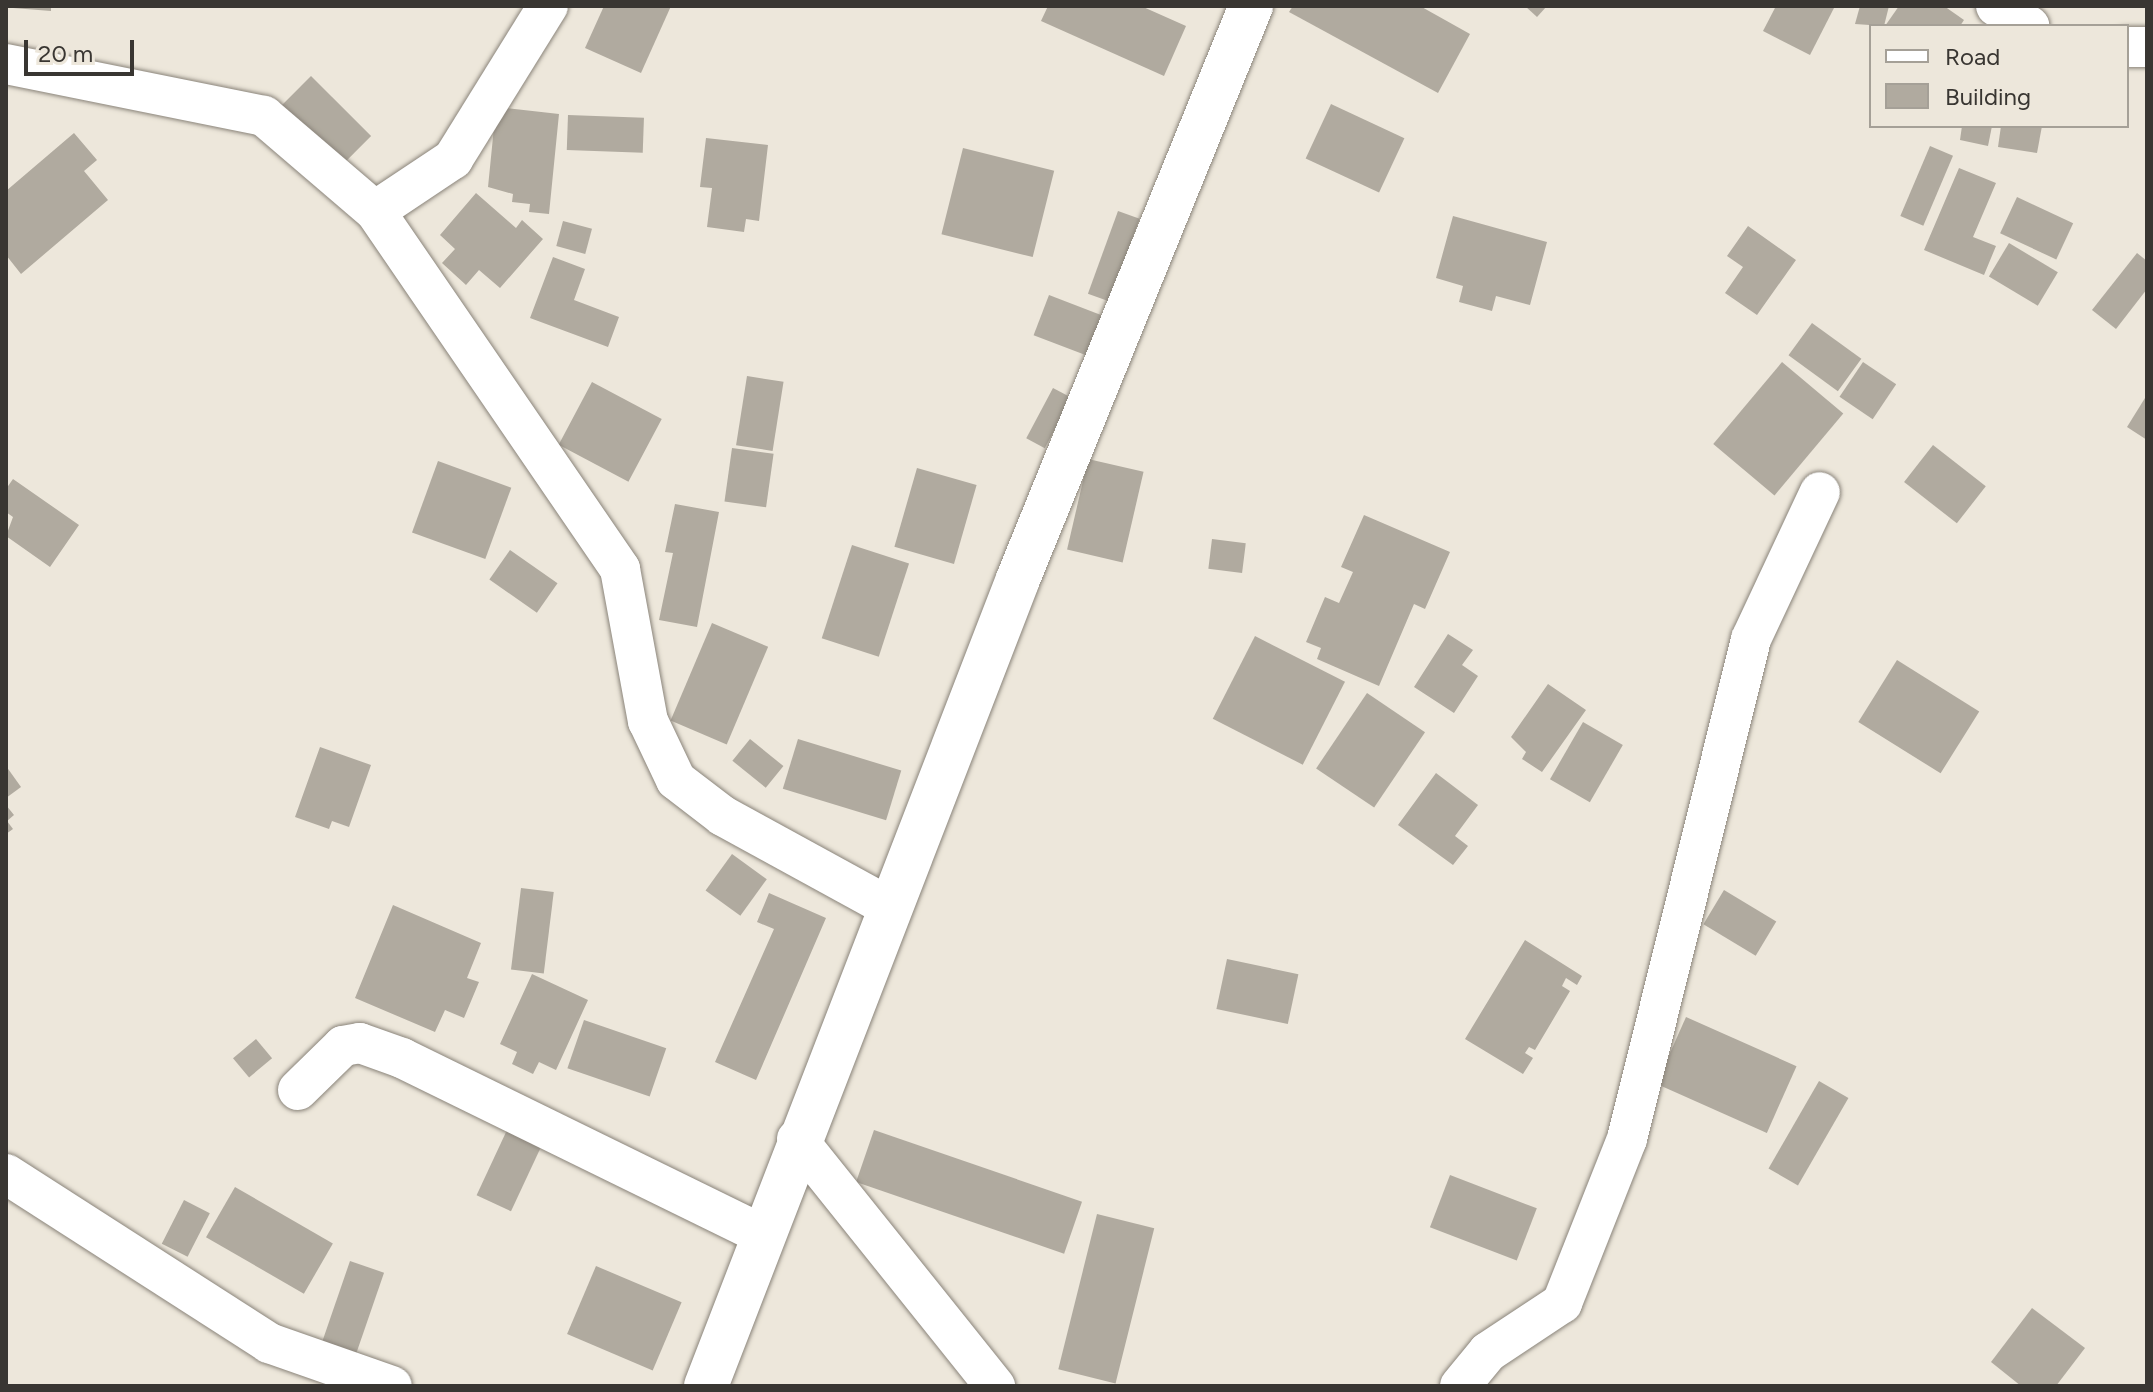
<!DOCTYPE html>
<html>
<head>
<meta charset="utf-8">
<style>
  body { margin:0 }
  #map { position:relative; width:2153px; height:1392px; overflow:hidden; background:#ede7db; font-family:Figtree,sans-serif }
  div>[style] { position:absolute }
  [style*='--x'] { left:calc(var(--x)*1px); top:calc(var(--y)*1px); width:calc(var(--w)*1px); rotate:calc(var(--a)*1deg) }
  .building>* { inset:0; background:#b0aa9f; transform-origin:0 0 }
  .roads { filter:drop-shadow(0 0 2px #8a847a) drop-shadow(0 0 2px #8a847a) }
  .minor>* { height:40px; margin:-20px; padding:0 20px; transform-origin:20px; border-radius:20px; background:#fff }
  .tertiary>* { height:44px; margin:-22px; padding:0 22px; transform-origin:22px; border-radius:22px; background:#fff }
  span { translate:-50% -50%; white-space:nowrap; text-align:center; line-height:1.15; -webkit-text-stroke:6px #ede7db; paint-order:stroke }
  .frame { position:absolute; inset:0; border:8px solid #393632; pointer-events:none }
  .legend { position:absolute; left:1869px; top:24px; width:260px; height:104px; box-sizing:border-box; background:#ede7db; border:2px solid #a5a097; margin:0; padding:10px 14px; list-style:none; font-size:24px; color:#393632 }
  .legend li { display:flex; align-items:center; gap:16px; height:40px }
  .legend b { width:40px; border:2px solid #a5a097 }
  .scale { position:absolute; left:24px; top:40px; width:110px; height:36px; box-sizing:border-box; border:4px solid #393632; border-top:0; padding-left:10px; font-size:24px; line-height:28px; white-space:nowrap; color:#393632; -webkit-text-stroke:6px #ede7db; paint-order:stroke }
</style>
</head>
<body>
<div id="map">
  <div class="building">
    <i style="clip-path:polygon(13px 6px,51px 6px,51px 11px,13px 8px)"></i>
    <i style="clip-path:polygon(604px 6px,671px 6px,641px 73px,585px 48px)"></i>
    <i style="clip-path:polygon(1048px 6px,1141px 6px,1186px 26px,1164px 76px,1041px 21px)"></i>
    <i style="clip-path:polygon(1293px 6px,1420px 6px,1470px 34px,1438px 93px,1289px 12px)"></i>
    <i style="clip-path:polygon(1525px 6px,1547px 6px,1537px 17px)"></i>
    <i style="clip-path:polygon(1776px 6px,1835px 6px,1810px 55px,1763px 31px)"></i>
    <i style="clip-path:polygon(1860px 6px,1889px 6px,1884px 26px,1855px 24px)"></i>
    <i style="clip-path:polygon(1899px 6px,1944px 6px,1964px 20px,1960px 26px,1885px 26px)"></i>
    <i style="left:311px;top:76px;width:85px;height:43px;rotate:45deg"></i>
    <i style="left:1331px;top:104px;width:81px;height:60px;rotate:25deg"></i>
    <i style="clip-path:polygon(496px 107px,559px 114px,549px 214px,529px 212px,530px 204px,512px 202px,513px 194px,488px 187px)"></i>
    <i style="left:568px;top:115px;width:76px;height:35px;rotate:2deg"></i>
    <i style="clip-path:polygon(1962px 126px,1992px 126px,1988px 146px,1960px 140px)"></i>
    <i style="clip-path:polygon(2001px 126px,2042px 126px,2037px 153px,1998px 147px)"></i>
    <i style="clip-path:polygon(74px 133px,97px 160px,84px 171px,108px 200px,21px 274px,6px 255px,6px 191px)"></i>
    <i style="clip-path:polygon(706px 138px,768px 145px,759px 221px,746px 219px,744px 232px,707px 227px,712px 188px,700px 187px)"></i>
    <i style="left:1930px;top:146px;width:25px;height:76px;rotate:23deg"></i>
    <i style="left:963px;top:148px;width:94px;height:89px;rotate:14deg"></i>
    <i style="clip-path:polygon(1959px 168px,1996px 183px,1973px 237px,1996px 246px,1984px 275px,1924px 250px)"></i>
    <i style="clip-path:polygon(476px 193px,516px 228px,522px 220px,543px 239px,500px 288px,479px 270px,466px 285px,442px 263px,455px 249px,440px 235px)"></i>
    <i style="left:2017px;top:197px;width:62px;height:40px;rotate:25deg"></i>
    <i style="left:1118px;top:211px;width:23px;height:88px;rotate:20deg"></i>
    <i style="clip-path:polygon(1453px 216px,1547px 242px,1530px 305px,1496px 296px,1492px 311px,1459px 302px,1463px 286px,1436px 278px)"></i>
    <i style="left:563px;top:221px;width:30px;height:26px;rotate:15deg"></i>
    <i style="clip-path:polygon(1748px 226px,1796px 260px,1757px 315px,1725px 293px,1743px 267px,1727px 256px)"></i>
    <i style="left:2009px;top:243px;width:57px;height:39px;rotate:31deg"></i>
    <i style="clip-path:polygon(2137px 253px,2147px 261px,2147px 289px,2116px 329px,2092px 310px)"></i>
    <i style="clip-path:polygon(553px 257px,585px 269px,574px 300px,619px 317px,608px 347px,530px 318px)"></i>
    <i style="left:1049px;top:295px;width:64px;height:43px;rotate:21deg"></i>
    <i style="left:1812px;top:323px;width:61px;height:40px;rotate:36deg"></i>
    <i style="left:1782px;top:362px;width:80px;height:107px;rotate:40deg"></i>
    <i style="left:1863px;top:362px;width:40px;height:42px;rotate:34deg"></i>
    <i style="left:747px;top:376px;width:37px;height:70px;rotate:9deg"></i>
    <i style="left:592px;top:382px;width:79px;height:71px;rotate:28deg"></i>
    <i style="left:1053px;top:388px;width:21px;height:57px;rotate:28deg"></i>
    <i style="clip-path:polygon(2145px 398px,2147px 400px,2147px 440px,2127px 427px)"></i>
    <i style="left:1933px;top:445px;width:67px;height:47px;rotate:38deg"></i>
    <i style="left:732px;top:448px;width:42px;height:54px;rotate:8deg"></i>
    <i style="left:1088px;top:459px;width:57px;height:93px;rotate:13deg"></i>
    <i style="left:438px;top:461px;width:78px;height:76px;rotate:20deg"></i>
    <i style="left:917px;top:468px;width:62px;height:82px;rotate:16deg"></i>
    <i style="clip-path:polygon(13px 479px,79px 525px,50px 567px,6px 536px,13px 517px,6px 512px,6px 489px)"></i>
    <i style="clip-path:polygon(675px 504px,719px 512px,697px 627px,659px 620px,673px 553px,665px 552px)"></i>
    <i style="clip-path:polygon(1364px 515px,1450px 552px,1425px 609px,1414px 604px,1379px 686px,1317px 659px,1321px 648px,1306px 642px,1325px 597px,1339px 603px,1353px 572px,1341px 567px)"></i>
    <i style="left:1212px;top:539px;width:34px;height:30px;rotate:7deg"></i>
    <i style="left:852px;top:545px;width:60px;height:98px;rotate:18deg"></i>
    <i style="left:510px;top:550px;width:58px;height:36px;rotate:35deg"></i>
    <i style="left:712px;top:623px;width:61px;height:106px;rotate:23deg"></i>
    <i style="clip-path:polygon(1448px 634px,1473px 650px,1462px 665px,1478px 676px,1454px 713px,1414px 687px)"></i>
    <i style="left:1255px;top:636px;width:101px;height:93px;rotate:27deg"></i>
    <i style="left:1897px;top:660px;width:97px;height:73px;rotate:32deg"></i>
    <i style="clip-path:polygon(1548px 684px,1586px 710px,1542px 772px,1522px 759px,1526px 752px,1511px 737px)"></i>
    <i style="left:1367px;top:693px;width:70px;height:91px;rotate:34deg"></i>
    <i style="left:1583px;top:722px;width:46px;height:66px;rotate:30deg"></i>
    <i style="left:750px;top:739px;width:43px;height:28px;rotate:39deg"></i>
    <i style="left:798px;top:739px;width:108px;height:52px;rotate:17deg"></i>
    <i style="clip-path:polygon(320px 747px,371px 765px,349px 827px,332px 821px,329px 829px,295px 817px)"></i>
    <i style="clip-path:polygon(6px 766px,21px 787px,6px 798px)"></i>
    <i style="clip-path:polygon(1436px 773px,1478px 805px,1455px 836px,1468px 846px,1453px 865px,1398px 825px)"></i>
    <i style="clip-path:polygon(6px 805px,14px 815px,7px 821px,13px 829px,6px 834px)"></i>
    <i style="left:732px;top:854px;width:43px;height:45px;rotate:36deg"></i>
    <i style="left:521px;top:888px;width:33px;height:82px;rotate:7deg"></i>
    <i style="left:1724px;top:890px;width:61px;height:40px;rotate:31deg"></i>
    <i style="clip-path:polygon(769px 893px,826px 918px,756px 1080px,715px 1062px,774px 929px,757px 922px)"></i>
    <i style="clip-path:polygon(393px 905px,481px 943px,467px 978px,479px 982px,464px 1018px,445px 1010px,435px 1032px,355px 998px)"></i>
    <i style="clip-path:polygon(1525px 940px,1582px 976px,1577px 985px,1566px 978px,1562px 986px,1570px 991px,1535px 1050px,1529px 1047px,1525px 1053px,1533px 1058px,1523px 1074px,1465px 1039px)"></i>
    <i style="left:1227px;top:959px;width:73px;height:51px;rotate:12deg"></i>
    <i style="clip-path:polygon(532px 974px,588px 1000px,556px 1070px,539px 1062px,533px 1074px,512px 1064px,517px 1052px,500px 1044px)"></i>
    <i style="left:1686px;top:1017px;width:121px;height:73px;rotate:24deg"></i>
    <i style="left:584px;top:1020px;width:87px;height:51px;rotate:19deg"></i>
    <i style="left:256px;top:1039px;width:25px;height:30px;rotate:50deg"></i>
    <i style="left:1819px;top:1081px;width:34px;height:101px;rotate:30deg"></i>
    <i style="left:507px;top:1130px;width:38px;height:72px;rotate:25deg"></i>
    <i style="left:874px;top:1130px;width:220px;height:55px;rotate:19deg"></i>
    <i style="left:1450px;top:1175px;width:93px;height:56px;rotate:21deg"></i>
    <i style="left:235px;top:1187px;width:113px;height:58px;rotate:30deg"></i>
    <i style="left:184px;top:1200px;width:29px;height:49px;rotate:27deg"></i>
    <i style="left:1097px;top:1214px;width:59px;height:160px;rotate:14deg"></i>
    <i style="left:350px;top:1261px;width:36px;height:87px;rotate:19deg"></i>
    <i style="left:596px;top:1266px;width:93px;height:74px;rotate:23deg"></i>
    <i style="clip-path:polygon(2032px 1308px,2085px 1348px,2056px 1386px,2021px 1386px,1991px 1362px)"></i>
  </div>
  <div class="roads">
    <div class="minor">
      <i style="--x:1996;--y:6;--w:39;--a:31"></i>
      <i style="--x:2127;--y:47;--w:20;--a:0"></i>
      <i style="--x:6;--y:64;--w:263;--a:11.4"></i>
      <i style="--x:264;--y:116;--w:146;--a:40.6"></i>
      <i style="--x:375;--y:211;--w:434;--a:55.6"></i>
      <i style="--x:620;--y:569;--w:155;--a:79.6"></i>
      <i style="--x:648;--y:721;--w:65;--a:64.6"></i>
      <i style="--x:676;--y:780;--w:59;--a:37.5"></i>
      <i style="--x:723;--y:816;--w:189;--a:28.7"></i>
      <i style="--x:375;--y:211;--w:94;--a:-33.7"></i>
      <i style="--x:453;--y:159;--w:180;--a:-58.2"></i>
      <i style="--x:298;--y:1090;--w:63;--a:-44.4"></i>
      <i style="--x:343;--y:1046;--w:17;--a:-10"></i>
      <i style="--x:360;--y:1043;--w:45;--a:19.7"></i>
      <i style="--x:402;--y:1058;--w:401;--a:26.1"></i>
      <i style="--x:797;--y:1139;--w:317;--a:51.3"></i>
      <i style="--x:6;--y:1174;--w:313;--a:32.7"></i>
      <i style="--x:269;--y:1343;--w:130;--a:19.3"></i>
      <i style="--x:1460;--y:1386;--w:44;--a:-50.5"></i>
      <i style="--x:1488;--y:1352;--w:89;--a:-33.5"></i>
      <i style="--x:1562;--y:1303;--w:176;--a:-68.4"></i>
      <i style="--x:1627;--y:1139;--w:515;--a:-76.07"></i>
      <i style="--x:1751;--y:639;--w:162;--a:-64.9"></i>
    </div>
    <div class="tertiary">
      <i style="--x:706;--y:1386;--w:865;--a:-68.86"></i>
      <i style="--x:1018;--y:579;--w:619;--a:-67.87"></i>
    </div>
  </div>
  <div class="frame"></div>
  <ul class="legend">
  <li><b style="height:10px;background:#fff"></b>Road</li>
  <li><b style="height:22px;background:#b0aa9f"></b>Building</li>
  </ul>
  <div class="scale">20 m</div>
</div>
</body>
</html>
